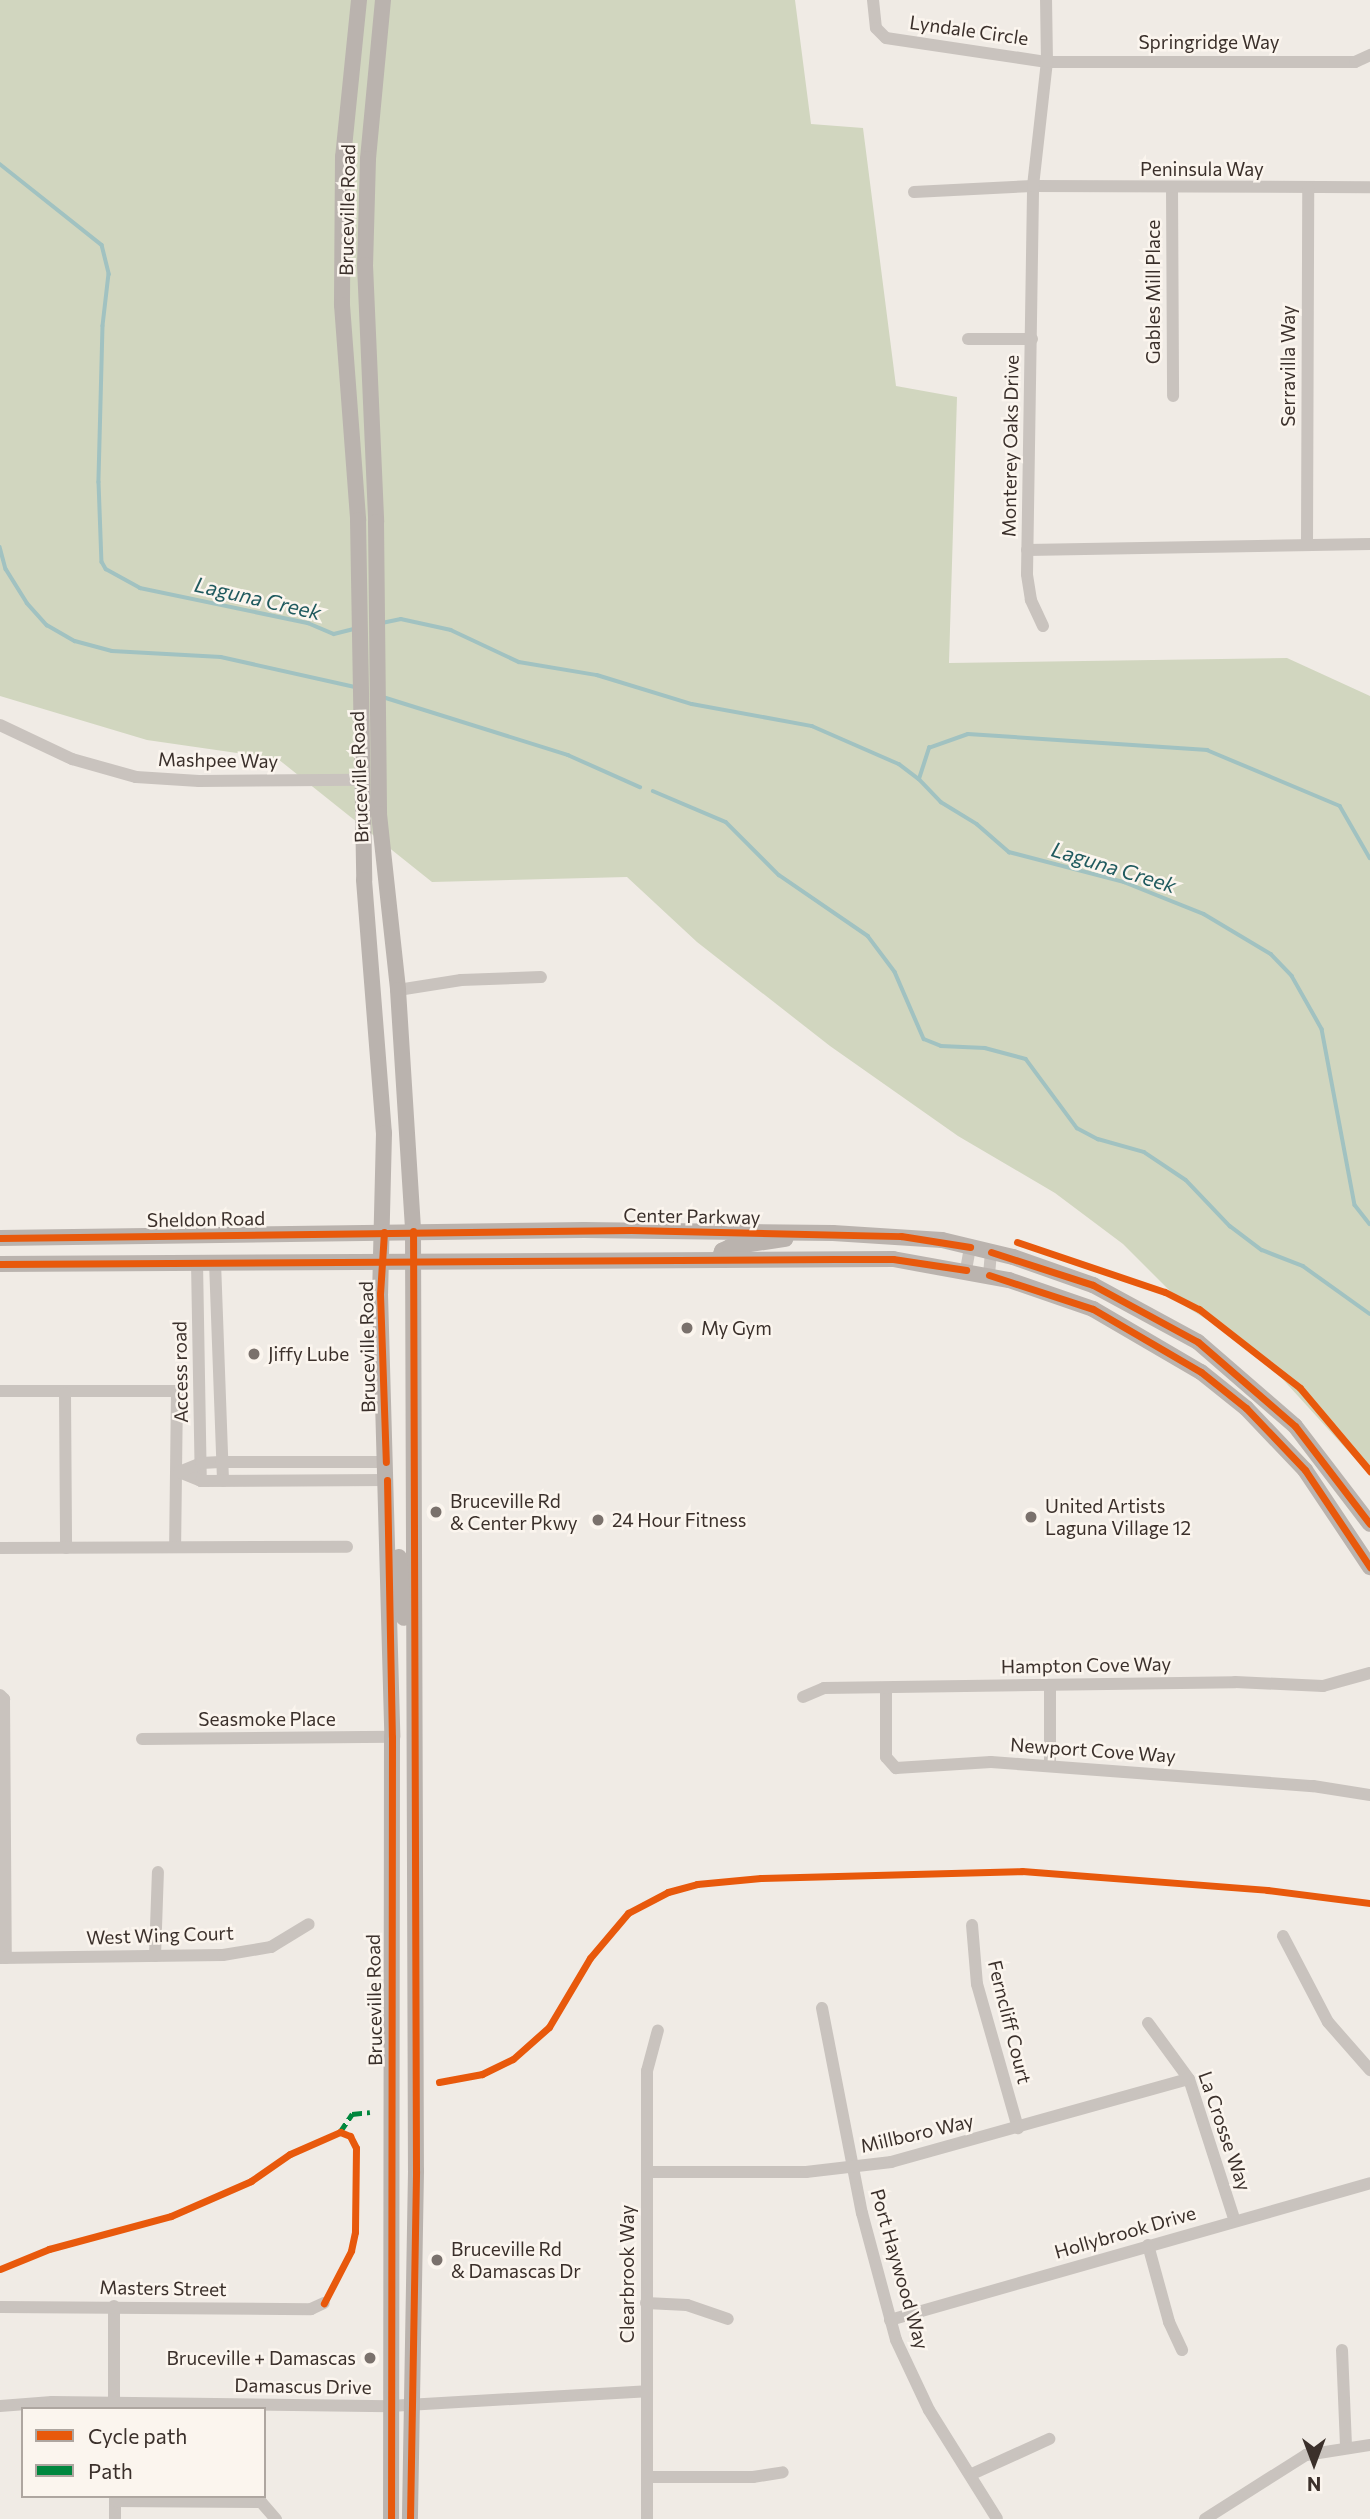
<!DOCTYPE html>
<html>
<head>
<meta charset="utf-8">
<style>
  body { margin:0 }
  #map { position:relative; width:1370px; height:2519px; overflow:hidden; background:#f0ebe5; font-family:Commissioner,sans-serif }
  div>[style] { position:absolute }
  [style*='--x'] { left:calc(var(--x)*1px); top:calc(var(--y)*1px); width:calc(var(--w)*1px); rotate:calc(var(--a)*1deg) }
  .green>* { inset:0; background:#d1d6bf }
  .stream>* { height:3.5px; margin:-1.75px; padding:0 1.75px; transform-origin:1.75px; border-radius:1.75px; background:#a1c2c1 }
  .minor>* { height:12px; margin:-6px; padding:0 6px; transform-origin:6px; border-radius:6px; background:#c9c3be }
  .secondary>* { height:16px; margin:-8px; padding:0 8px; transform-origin:8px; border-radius:8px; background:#bab3ae }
  .quiet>* { height:5px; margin-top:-2.5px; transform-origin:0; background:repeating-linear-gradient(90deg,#00873e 0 10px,transparent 0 15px) }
  .cycleway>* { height:7px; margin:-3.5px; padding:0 3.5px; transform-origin:3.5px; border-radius:3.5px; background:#e8590c }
  .dots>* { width:19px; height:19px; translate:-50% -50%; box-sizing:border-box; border:4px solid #fbf5ee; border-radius:50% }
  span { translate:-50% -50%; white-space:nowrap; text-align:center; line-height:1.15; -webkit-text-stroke:5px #fbf5ee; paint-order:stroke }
  .street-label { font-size:19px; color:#3b302b }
  .poi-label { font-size:19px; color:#3b302b }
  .left { translate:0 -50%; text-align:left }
  .right { translate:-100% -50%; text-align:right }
  .water-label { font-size:21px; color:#1f5a5e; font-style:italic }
  .legend { position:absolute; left:21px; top:2407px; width:245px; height:91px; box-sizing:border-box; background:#fbf5ee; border:2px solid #aea6a0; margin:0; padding:9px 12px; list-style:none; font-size:21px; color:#3b302b }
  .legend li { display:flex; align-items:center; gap:14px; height:35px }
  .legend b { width:35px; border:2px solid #aea6a0 }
  .north { position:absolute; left:1279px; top:2428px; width:70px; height:70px; -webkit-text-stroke:5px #fbf5ee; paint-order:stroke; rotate:180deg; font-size:19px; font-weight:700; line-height:28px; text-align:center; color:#3b302b }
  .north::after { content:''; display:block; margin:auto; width:24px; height:32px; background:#3b302b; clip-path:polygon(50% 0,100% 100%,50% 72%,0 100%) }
</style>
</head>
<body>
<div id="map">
  <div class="green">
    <i style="clip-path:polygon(0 0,795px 0,811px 124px,863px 128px,896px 386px,957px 397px,949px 663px,1287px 658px,1370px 696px,1370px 1475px,1256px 1350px,1185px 1306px,1123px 1244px,1055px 1193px,958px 1136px,830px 1046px,697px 942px,627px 877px,432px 882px,278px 759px,147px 740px,0 696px)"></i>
  </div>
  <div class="stream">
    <i style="--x:0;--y:164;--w:130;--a:38.5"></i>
    <i style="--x:102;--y:245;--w:30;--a:76"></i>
    <i style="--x:109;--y:274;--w:52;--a:96.6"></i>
    <i style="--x:103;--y:326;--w:156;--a:91.5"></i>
    <i style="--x:99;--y:482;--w:80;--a:87.9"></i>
    <i style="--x:102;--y:562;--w:8;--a:60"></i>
    <i style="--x:106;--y:569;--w:39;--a:29"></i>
    <i style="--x:140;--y:588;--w:172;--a:11.8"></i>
    <i style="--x:308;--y:623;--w:28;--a:23"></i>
    <i style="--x:334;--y:634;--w:21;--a:-14"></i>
    <i style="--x:0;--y:547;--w:23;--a:75"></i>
    <i style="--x:6;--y:569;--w:40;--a:58"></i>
    <i style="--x:27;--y:603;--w:30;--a:48"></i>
    <i style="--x:47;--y:625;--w:32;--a:30"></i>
    <i style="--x:75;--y:641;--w:38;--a:15"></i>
    <i style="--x:112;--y:651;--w:109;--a:3.2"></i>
    <i style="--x:221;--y:657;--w:137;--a:12.6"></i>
    <i style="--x:382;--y:623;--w:19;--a:-12"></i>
    <i style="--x:401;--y:619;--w:51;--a:12.4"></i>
    <i style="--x:451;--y:630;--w:75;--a:25.2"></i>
    <i style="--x:519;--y:662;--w:79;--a:9.5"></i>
    <i style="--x:597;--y:675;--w:99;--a:17"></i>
    <i style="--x:692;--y:704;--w:122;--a:10.4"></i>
    <i style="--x:812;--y:726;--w:95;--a:23.6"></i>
    <i style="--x:899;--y:764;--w:25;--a:37"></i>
    <i style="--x:919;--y:779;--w:33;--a:-72"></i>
    <i style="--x:929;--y:748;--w:41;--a:-19.7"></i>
    <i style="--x:968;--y:734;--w:240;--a:3.8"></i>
    <i style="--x:1207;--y:750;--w:144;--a:22.8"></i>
    <i style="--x:1340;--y:806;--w:60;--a:60"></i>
    <i style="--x:383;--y:697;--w:194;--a:17.4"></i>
    <i style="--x:568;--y:755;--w:79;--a:24"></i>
    <i style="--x:919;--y:779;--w:32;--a:46"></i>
    <i style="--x:941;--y:802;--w:42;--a:31.4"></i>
    <i style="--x:977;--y:824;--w:43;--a:41.2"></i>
    <i style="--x:1009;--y:852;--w:119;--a:14.6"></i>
    <i style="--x:1124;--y:882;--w:86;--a:21.8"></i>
    <i style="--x:1204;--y:914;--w:78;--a:30.8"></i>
    <i style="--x:1271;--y:954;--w:30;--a:46"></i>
    <i style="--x:1292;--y:976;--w:61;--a:60.5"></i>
    <i style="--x:1322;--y:1029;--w:179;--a:79.4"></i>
    <i style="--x:1355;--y:1205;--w:24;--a:52"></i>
    <i style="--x:653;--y:791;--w:79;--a:23"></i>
    <i style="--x:726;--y:822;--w:75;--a:45"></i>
    <i style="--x:779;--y:875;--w:108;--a:34.4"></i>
    <i style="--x:868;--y:936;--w:45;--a:53.1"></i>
    <i style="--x:895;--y:972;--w:73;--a:66.6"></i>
    <i style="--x:924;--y:1039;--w:18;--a:22"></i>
    <i style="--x:941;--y:1046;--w:44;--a:2.6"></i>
    <i style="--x:985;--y:1048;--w:42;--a:15"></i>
    <i style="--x:1026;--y:1059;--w:86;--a:53.5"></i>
    <i style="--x:1077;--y:1128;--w:24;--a:28"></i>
    <i style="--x:1098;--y:1139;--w:48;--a:15.8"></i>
    <i style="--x:1144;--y:1152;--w:50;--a:33.7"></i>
    <i style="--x:1186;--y:1180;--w:64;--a:46.3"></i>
    <i style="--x:1230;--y:1226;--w:40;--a:37"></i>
    <i style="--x:1262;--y:1250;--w:44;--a:21.3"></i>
    <i style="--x:1303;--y:1266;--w:82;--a:35.6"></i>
  </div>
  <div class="minor">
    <i style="--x:873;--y:0;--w:28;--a:84"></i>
    <i style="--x:876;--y:28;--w:14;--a:45"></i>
    <i style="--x:886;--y:38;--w:163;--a:8.5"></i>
    <i style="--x:1047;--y:62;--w:308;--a:0"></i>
    <i style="--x:1355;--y:62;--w:17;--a:-25"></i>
    <i style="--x:1172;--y:188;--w:208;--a:89.7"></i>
    <i style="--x:914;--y:192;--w:119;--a:-2.9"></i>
    <i style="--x:1033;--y:186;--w:337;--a:0.2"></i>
    <i style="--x:968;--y:339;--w:64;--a:0"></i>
    <i style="--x:1307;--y:545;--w:357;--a:-89.8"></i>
    <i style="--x:1027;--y:550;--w:343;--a:-1"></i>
    <i style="--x:1043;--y:626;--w:29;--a:-115"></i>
    <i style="--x:1031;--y:600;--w:26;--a:-99"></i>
    <i style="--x:1027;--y:574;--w:388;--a:-89.1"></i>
    <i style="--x:1033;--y:186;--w:125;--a:-83.6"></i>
    <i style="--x:1047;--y:62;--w:62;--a:-90.9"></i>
    <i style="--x:0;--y:725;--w:80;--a:25.3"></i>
    <i style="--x:72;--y:759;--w:66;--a:15.7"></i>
    <i style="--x:136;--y:777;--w:63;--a:3.6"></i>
    <i style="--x:199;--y:781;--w:163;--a:-0.4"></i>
    <i style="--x:398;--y:990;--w:64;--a:-9"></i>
    <i style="--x:461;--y:980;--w:80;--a:-2.1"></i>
    <i style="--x:197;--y:1262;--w:219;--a:89"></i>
    <i style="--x:215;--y:1262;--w:219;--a:87.9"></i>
    <i style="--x:966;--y:1270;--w:23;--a:-80"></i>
    <i style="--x:989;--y:1275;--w:23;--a:-85"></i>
    <i style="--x:0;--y:1391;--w:177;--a:0"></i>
    <i style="--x:177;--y:1391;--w:156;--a:90.7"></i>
    <i style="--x:65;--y:1393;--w:155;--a:89.6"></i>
    <i style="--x:179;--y:1472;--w:24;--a:22"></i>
    <i style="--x:201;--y:1481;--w:186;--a:-0.3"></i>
    <i style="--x:179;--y:1472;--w:24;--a:-22"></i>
    <i style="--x:201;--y:1463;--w:20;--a:-3"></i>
    <i style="--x:221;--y:1462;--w:165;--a:0"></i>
    <i style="--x:0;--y:1548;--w:347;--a:-0.2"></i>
    <i style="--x:1050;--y:1685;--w:81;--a:90"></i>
    <i style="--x:886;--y:1688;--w:69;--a:90"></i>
    <i style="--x:886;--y:1757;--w:15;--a:48"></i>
    <i style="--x:896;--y:1768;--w:95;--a:-3.6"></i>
    <i style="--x:991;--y:1762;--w:323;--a:4.3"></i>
    <i style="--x:1313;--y:1786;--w:58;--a:9"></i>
    <i style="--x:0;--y:1695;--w:6;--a:45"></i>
    <i style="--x:4;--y:1699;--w:259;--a:89.6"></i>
    <i style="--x:803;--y:1697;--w:23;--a:-23"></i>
    <i style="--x:824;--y:1688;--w:411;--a:-0.8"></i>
    <i style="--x:1235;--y:1682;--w:88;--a:2.6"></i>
    <i style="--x:1323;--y:1686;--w:49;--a:-15.5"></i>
    <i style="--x:142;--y:1739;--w:250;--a:-0.5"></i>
    <i style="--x:972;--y:1925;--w:59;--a:85.2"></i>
    <i style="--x:977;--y:1984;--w:150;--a:74.1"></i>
    <i style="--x:1283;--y:1936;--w:97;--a:62.4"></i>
    <i style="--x:1328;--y:2022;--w:64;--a:48.8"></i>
    <i style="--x:155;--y:1956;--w:84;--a:-88"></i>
    <i style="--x:0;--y:1958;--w:223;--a:-0.8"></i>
    <i style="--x:223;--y:1955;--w:49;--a:-9.5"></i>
    <i style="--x:271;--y:1947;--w:44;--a:-31.2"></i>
    <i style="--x:822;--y:2008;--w:209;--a:79"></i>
    <i style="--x:862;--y:2213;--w:131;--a:75"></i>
    <i style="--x:896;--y:2340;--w:77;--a:64.8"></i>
    <i style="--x:929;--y:2410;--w:128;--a:58"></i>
    <i style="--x:1148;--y:2023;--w:69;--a:53.8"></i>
    <i style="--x:1189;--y:2079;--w:149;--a:72.1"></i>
    <i style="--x:647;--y:2172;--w:159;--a:0"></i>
    <i style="--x:806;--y:2172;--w:86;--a:-6.7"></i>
    <i style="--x:891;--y:2162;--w:309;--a:-15.6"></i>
    <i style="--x:1148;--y:2245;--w:80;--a:74.7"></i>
    <i style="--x:1169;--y:2322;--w:31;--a:65"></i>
    <i style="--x:646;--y:2303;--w:41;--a:2.8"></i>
    <i style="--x:687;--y:2305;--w:43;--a:18.9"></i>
    <i style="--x:114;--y:2306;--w:103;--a:90"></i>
    <i style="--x:0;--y:2307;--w:311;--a:0.4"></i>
    <i style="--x:311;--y:2309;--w:14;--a:-25"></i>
    <i style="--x:890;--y:2320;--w:499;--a:-15.9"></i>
    <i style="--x:1342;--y:2350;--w:95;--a:87.6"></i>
    <i style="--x:0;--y:2406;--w:52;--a:-4.4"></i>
    <i style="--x:52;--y:2402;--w:338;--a:0.7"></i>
    <i style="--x:390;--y:2406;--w:257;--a:-3.3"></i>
    <i style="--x:972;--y:2474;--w:85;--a:-24.4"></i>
    <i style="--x:647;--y:2477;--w:106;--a:0"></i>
    <i style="--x:753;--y:2477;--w:30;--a:-9"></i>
    <i style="--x:115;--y:2496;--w:23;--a:90"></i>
    <i style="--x:115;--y:2501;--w:146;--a:0.4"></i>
    <i style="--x:261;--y:2502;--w:23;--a:49"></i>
    <i style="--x:647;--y:2519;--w:448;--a:-90"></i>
    <i style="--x:647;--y:2071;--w:42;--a:-75"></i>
    <i style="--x:1205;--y:2519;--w:120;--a:-32.4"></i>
    <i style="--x:1306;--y:2455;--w:65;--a:-8.9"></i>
  </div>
  <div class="secondary">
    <i style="--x:359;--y:0;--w:158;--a:95.8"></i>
    <i style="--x:343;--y:157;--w:148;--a:90.4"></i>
    <i style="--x:342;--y:305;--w:216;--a:85.7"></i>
    <i style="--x:358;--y:520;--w:360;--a:89"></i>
    <i style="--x:364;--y:880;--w:254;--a:85.5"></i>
    <i style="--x:384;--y:1133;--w:161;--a:91.4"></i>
    <i style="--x:380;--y:1294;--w:443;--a:88.4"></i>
    <i style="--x:392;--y:1737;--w:782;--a:90.07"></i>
    <i style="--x:383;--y:0;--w:160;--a:95.4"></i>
    <i style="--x:368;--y:159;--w:106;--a:91.6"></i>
    <i style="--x:365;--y:265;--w:257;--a:87.5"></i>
    <i style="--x:376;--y:522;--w:292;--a:89.4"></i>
    <i style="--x:379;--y:814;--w:177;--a:83.8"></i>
    <i style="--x:398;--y:990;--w:241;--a:86.4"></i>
    <i style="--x:413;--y:1231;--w:940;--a:89.82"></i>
    <i style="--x:416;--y:2171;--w:348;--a:91"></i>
    <i style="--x:0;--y:1238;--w:584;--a:-0.78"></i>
    <i style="--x:584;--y:1230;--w:249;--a:0.7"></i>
    <i style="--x:833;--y:1233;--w:109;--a:3.7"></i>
    <i style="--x:942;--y:1240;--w:73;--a:13.5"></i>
    <i style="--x:1013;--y:1257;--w:85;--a:19.3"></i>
    <i style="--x:1093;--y:1285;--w:119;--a:28.5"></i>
    <i style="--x:1198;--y:1342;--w:128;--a:40.9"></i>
    <i style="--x:1295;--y:1426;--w:123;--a:52.6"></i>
    <i style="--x:719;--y:1259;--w:9;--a:-69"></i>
    <i style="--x:722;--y:1251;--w:9;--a:-27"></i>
    <i style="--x:730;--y:1247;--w:56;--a:-8.3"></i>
    <i style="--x:0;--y:1264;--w:893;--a:-0.32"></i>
    <i style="--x:893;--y:1259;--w:118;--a:10.3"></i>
    <i style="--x:1009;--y:1280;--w:89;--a:19"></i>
    <i style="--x:1093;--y:1309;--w:125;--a:30.3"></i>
    <i style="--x:1201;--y:1372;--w:58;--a:38.7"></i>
    <i style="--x:1246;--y:1408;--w:86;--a:46.4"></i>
    <i style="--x:1305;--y:1470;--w:117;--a:56.2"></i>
    <i style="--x:399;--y:1557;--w:61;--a:85.3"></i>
  </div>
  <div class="quiet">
    <i style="--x:340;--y:2132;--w:22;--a:-56"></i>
    <i style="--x:352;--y:2114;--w:18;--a:-6"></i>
  </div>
  <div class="cycleway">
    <i style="--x:384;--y:1232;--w:62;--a:93.7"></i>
    <i style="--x:380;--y:1294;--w:168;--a:88"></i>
    <i style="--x:0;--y:1238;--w:631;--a:-0.73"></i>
    <i style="--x:631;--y:1230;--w:270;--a:1.3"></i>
    <i style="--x:901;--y:1236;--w:70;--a:9.1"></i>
    <i style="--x:1017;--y:1242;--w:156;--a:18.7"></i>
    <i style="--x:1165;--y:1292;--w:38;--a:27"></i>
    <i style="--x:1199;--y:1309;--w:128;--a:38"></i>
    <i style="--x:1300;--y:1388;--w:109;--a:49.9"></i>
    <i style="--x:991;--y:1252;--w:107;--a:17.9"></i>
    <i style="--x:1093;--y:1285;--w:119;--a:28.5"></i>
    <i style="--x:1198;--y:1342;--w:128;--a:40.9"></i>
    <i style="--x:1295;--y:1426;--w:123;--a:52.6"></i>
    <i style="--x:0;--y:1264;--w:835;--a:-0.34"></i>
    <i style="--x:835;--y:1259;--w:58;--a:0"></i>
    <i style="--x:893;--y:1259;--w:74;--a:8.6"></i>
    <i style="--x:989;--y:1275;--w:109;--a:18.1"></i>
    <i style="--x:1093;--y:1309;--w:125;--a:30.3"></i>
    <i style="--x:1201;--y:1372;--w:58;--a:38.7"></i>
    <i style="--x:1246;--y:1408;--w:86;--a:46.4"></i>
    <i style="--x:1305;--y:1470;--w:117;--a:56.2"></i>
    <i style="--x:387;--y:1480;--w:257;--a:88.9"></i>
    <i style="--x:392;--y:1737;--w:782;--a:90.07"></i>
    <i style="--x:439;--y:2082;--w:44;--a:-10.5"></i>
    <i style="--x:482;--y:2074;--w:34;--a:-26"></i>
    <i style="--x:513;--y:2059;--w:48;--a:-41.6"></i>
    <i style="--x:549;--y:2027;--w:80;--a:-59.3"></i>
    <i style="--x:590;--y:1958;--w:59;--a:-49.8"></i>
    <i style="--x:628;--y:1913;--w:45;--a:-27.7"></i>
    <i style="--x:668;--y:1892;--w:30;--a:-15"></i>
    <i style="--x:697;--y:1884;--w:64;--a:-5.4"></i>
    <i style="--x:761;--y:1878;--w:261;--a:-1.5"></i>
    <i style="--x:1022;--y:1871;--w:246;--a:4.4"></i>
    <i style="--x:1267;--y:1890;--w:104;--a:7.2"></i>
    <i style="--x:0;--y:2269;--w:53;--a:-22.2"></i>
    <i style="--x:49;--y:2249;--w:126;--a:-15.1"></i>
    <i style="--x:171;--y:2216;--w:87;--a:-23.6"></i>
    <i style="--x:251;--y:2181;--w:47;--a:-34.7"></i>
    <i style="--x:290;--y:2154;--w:55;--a:-23.7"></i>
    <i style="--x:340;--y:2132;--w:11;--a:22"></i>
    <i style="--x:350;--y:2136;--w:13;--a:63"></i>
    <i style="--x:356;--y:2148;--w:84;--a:90.7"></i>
    <i style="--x:355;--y:2232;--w:19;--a:102"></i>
    <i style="--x:351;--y:2251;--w:59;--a:117.4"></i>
    <i style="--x:410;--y:2519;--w:348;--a:-89"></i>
    <i style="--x:416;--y:2171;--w:940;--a:-90.18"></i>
  </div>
  <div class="dots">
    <i style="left:687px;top:1328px;background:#7a716c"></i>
    <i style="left:254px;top:1354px;background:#7a716c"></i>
    <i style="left:436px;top:1512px;background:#7a716c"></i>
    <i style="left:1031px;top:1517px;background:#7a716c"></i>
    <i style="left:598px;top:1520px;background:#7a716c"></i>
    <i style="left:437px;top:2260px;background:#7a716c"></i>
    <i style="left:370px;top:2358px;background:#7a716c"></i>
  </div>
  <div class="street-label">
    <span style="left:969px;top:30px;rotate:8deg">Lyndale Circle</span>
    <span style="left:1209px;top:42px">Springridge Way</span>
    <span style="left:1202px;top:169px">Peninsula Way</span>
    <span style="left:347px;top:210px;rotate:-89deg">Bruceville Road</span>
    <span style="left:1153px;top:292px;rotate:-90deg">Gables Mill Place</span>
    <span style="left:1288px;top:366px;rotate:-90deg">Serravilla Way</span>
    <span style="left:1010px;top:446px;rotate:-89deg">Monterey Oaks Drive</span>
    <span style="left:218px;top:760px;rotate:1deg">Mashpee Way</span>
    <span style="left:359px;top:777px;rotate:-92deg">Bruceville Road</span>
    <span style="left:692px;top:1216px;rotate:1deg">Center Parkway</span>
    <span style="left:206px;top:1219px;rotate:-1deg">Sheldon Road</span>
    <span style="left:367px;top:1347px;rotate:-91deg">Bruceville Road</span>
    <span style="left:180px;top:1372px;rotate:-91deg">Access road</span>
    <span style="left:1086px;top:1665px;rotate:-1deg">Hampton Cove Way</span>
    <span style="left:267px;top:1719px">Seasmoke Place</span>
    <span style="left:1093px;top:1750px;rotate:4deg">Newport Cove Way</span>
    <span style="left:160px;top:1935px;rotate:-2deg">West Wing Court</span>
    <span style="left:374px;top:2000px;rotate:-91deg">Bruceville Road</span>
    <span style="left:1010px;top:2022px;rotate:76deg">Ferncliff Court</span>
    <span style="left:1225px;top:2131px;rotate:71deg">La Crosse Way</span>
    <span style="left:917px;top:2133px;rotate:-13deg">Millboro Way</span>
    <span style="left:1125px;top:2232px;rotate:-16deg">Hollybrook Drive</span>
    <span style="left:900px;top:2269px;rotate:74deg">Port Haywood Way</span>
    <span style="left:627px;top:2274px;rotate:-90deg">Clearbrook Way</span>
    <span style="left:163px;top:2288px;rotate:1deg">Masters Street</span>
    <span style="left:303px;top:2386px;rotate:1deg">Damascus Drive</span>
  </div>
  <div class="poi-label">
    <span class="left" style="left:701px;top:1328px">My Gym</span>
    <span class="left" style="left:268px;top:1354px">Jiffy Lube</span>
    <span class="left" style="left:450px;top:1512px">Bruceville Rd<br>&amp; Center Pkwy</span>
    <span class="left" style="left:1045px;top:1517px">United Artists<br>Laguna Village 12</span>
    <span class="left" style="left:612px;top:1520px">24 Hour Fitness</span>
    <span class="left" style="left:451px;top:2260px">Bruceville Rd<br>&amp; Damascas Dr</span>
    <span class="right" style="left:356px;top:2358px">Bruceville + Damascas</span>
  </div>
  <div class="water-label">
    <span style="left:258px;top:598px;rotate:13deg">Laguna Creek</span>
    <span style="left:1114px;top:867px;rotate:17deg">Laguna Creek</span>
  </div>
  <ul class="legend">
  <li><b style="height:9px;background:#e8590c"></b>Cycle path</li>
  <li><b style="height:9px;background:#00873e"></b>Path</li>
  </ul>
  <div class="north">N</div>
</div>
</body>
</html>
